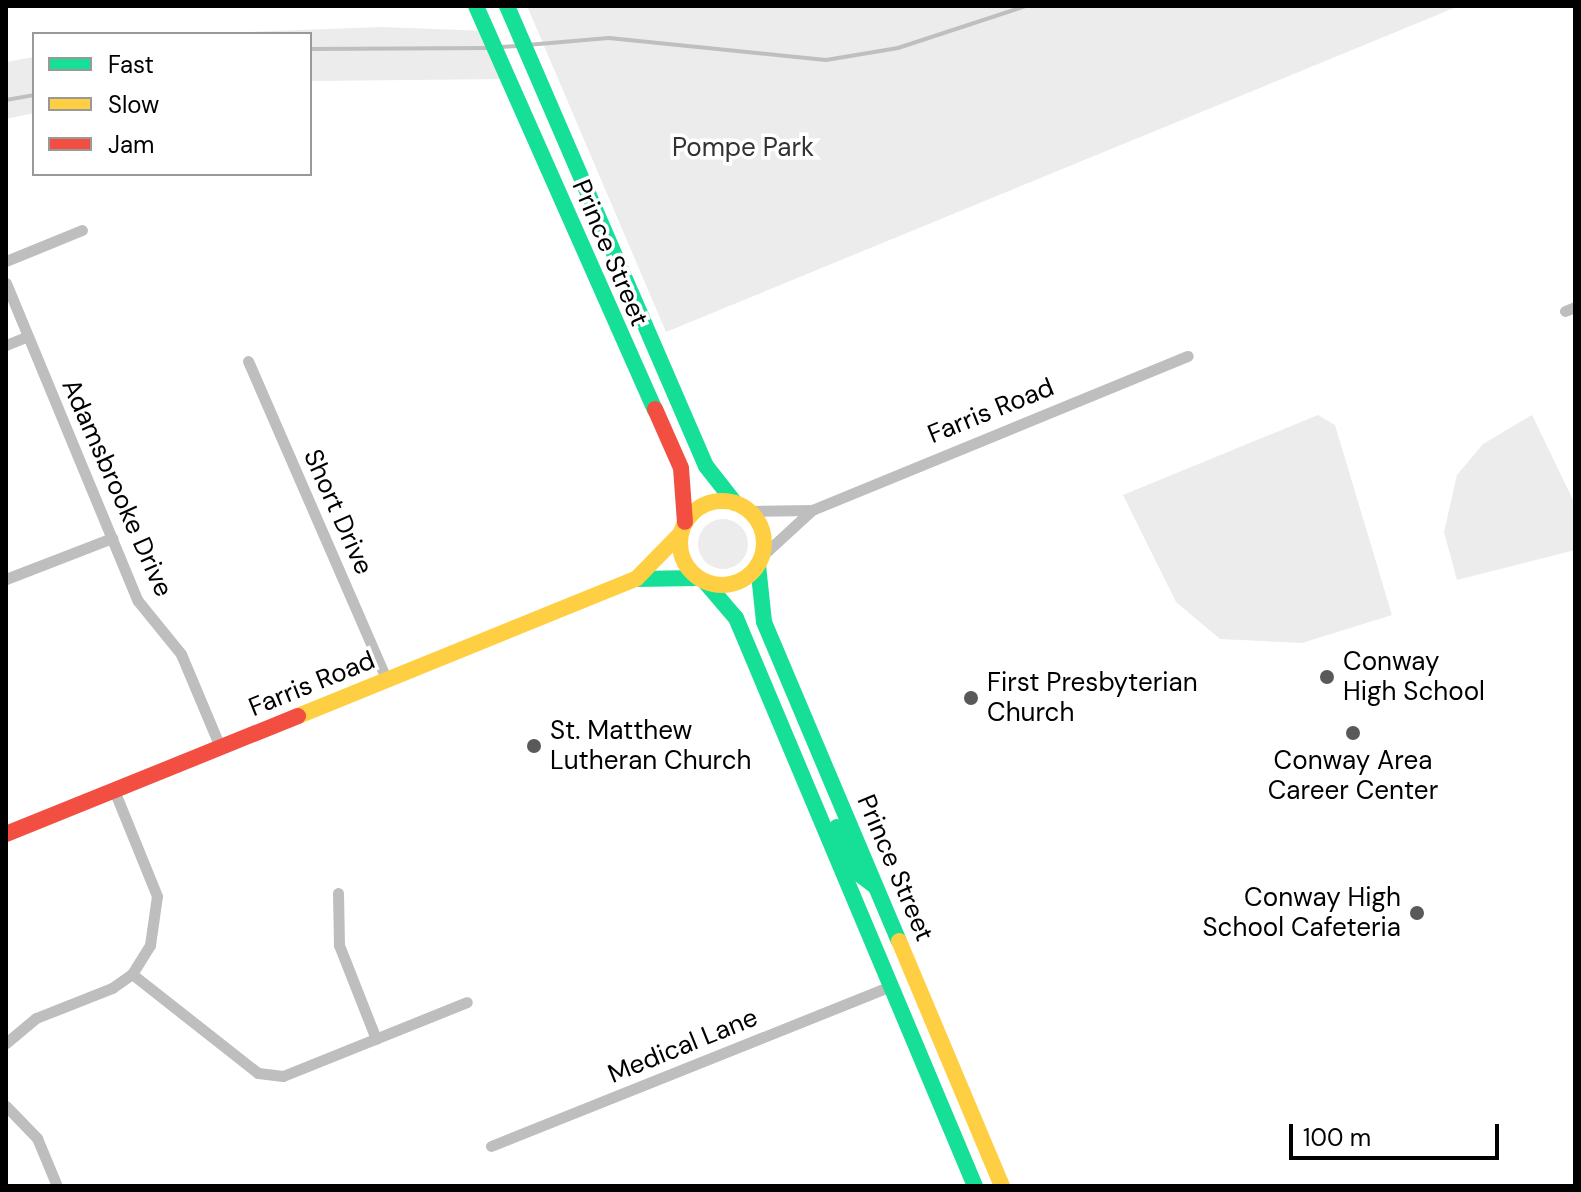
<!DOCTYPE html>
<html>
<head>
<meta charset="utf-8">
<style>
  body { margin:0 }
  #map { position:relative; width:1581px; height:1192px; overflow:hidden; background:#fff; font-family:"DM Sans",sans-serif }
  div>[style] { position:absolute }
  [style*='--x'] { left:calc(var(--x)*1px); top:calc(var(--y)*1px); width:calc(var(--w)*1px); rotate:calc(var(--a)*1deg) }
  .green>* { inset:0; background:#ececec }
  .round { border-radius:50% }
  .stream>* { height:4px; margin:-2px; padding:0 2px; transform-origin:2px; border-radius:2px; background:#bfbfbf }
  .street>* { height:11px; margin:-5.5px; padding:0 5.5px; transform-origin:5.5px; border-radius:5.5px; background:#bebebe }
  .fast>* { height:16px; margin:-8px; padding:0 8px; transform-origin:8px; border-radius:8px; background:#16e098 }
  .slow>* { height:16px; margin:-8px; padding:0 8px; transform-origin:8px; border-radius:8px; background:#ffcf43 }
  .slow>.ring { margin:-8px; padding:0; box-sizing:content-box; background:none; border:16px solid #ffcf43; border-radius:50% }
  .jam>* { height:16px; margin:-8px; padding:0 8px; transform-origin:8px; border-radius:8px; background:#f24e42 }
  .dots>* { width:22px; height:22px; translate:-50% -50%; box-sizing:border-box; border:4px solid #fff; border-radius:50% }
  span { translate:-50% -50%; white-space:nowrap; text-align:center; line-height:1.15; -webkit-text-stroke:7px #fff; paint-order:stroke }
  .park-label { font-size:26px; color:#333 }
  .street-label { font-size:26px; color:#000 }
  .poi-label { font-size:26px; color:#000 }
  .left { translate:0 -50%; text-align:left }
  .right { translate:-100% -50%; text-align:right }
  .frame { position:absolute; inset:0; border:8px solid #000; pointer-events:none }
  .legend { position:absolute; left:32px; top:32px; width:280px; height:144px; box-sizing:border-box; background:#fff; border:2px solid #999; margin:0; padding:10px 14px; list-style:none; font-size:24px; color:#000 }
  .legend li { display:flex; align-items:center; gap:16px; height:40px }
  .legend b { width:40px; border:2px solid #999 }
  .scale { position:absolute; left:1289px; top:1124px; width:210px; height:36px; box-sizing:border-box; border:4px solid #000; border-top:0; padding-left:10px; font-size:24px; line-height:28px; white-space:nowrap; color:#000; -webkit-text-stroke:6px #fff; paint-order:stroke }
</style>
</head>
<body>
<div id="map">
  <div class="green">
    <i style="clip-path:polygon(527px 6px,1459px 6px,666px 332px)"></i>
    <i style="clip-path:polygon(381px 27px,489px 31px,509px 79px,310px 81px,310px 34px,193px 34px)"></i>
    <i style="clip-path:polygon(34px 57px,34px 113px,6px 119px,6px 62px)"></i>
    <i style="clip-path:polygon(1318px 415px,1335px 425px,1392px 615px,1302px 643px,1220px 639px,1176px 602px,1123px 495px)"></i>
    <i style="clip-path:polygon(1532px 415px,1575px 504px,1575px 550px,1457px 580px,1444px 532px,1457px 475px,1483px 444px)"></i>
    <i class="round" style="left:698px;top:519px;width:50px;height:50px"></i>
  </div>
  <div class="stream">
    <i style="--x:1356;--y:6;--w:49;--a:0"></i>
    <i style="--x:527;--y:45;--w:82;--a:-4.9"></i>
    <i style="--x:609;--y:38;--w:218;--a:5.8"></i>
    <i style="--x:826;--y:60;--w:73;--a:-9.5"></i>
    <i style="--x:898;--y:48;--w:135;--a:-18.2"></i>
    <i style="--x:499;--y:47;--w:19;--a:-3"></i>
    <i style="--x:310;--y:49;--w:180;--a:-0.3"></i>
    <i style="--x:6;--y:100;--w:28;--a:-10"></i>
  </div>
  <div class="street">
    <i style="--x:6;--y:261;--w:82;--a:-22.2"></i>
    <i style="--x:6;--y:283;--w:344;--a:67.5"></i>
    <i style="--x:138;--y:601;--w:68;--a:50.9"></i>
    <i style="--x:181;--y:654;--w:101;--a:67.2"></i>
    <i style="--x:1565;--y:311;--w:11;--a:-22"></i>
    <i style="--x:6;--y:345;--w:22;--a:-22"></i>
    <i style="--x:248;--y:361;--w:348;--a:66.5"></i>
    <i style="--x:749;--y:511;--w:63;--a:-0.9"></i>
    <i style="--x:763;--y:555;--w:67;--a:-42.6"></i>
    <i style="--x:812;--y:510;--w:406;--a:-22.3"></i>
    <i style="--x:6;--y:579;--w:114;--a:-21.1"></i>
    <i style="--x:338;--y:893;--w:52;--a:88.9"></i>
    <i style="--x:339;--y:945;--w:101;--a:68.5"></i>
    <i style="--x:132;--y:974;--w:160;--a:38.2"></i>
    <i style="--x:258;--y:1073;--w:25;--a:7"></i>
    <i style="--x:283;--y:1076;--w:198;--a:-21.9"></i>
    <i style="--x:6;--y:1043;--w:39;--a:-40"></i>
    <i style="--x:36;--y:1018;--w:82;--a:-21.5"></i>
    <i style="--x:112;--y:988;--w:24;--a:-35"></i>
    <i style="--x:132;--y:974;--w:34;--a:-58"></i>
    <i style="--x:150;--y:945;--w:49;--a:-81.9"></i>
    <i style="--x:157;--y:896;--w:114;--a:-112.1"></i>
    <i style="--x:6;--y:1106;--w:45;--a:45.9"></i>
    <i style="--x:37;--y:1138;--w:52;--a:67.4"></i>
    <i style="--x:491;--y:1146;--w:431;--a:-21.8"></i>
  </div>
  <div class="fast">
    <i style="--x:476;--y:6;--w:441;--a:66.1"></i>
    <i style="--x:507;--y:6;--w:501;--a:66.61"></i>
    <i style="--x:706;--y:466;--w:47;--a:51.9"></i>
    <i style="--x:758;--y:565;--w:57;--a:84"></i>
    <i style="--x:764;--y:622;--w:346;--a:67.1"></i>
    <i style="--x:636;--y:579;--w:62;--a:-0.9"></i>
    <i style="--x:706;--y:583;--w:46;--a:49.4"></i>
    <i style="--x:736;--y:618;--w:616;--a:67.18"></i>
    <i style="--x:837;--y:827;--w:52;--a:64.9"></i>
    <i style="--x:859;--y:874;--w:20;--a:37"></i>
  </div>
  <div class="slow">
    <i class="ring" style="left:680px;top:501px;width:68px;height:68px"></i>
    <i style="--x:298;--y:716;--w:365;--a:-22.1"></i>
    <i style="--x:636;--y:579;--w:64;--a:-45.6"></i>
    <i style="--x:899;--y:941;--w:266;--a:67.2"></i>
  </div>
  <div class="jam">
    <i style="--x:655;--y:409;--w:64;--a:66.2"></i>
    <i style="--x:681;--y:468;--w:54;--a:85.8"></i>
    <i style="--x:6;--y:834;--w:315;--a:-22"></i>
  </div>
  <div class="dots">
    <i style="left:1327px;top:677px;background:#595959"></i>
    <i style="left:971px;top:698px;background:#595959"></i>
    <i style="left:1353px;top:733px;background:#595959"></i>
    <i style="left:534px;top:746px;background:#595959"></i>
    <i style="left:1417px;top:913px;background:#595959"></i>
  </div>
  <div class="park-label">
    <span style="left:743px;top:148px">Pompe Park</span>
  </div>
  <div class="street-label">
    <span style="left:610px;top:253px;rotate:67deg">Prince Street</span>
    <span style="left:991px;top:411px;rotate:-22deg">Farris Road</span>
    <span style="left:117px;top:488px;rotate:66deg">Adamsbrooke Drive</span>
    <span style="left:338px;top:512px;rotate:66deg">Short Drive</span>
    <span style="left:312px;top:684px;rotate:-22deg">Farris Road</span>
    <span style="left:895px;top:868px;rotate:67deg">Prince Street</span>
    <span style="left:683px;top:1046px;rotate:-22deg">Medical Lane</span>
  </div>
  <div class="poi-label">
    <span class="left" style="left:1343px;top:677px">Conway<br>High School</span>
    <span class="left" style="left:987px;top:698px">First Presbyterian<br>Church</span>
    <span class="left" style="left:550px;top:746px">St. Matthew<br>Lutheran Church</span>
    <span style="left:1353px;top:776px">Conway Area<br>Career Center</span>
    <span class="right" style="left:1401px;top:913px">Conway High<br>School Cafeteria</span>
  </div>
  <div class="frame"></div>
  <ul class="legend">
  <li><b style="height:10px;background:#16e098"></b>Fast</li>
  <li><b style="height:10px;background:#ffcf43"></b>Slow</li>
  <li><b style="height:10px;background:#f24e42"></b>Jam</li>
  </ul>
  <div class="scale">100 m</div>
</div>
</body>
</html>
